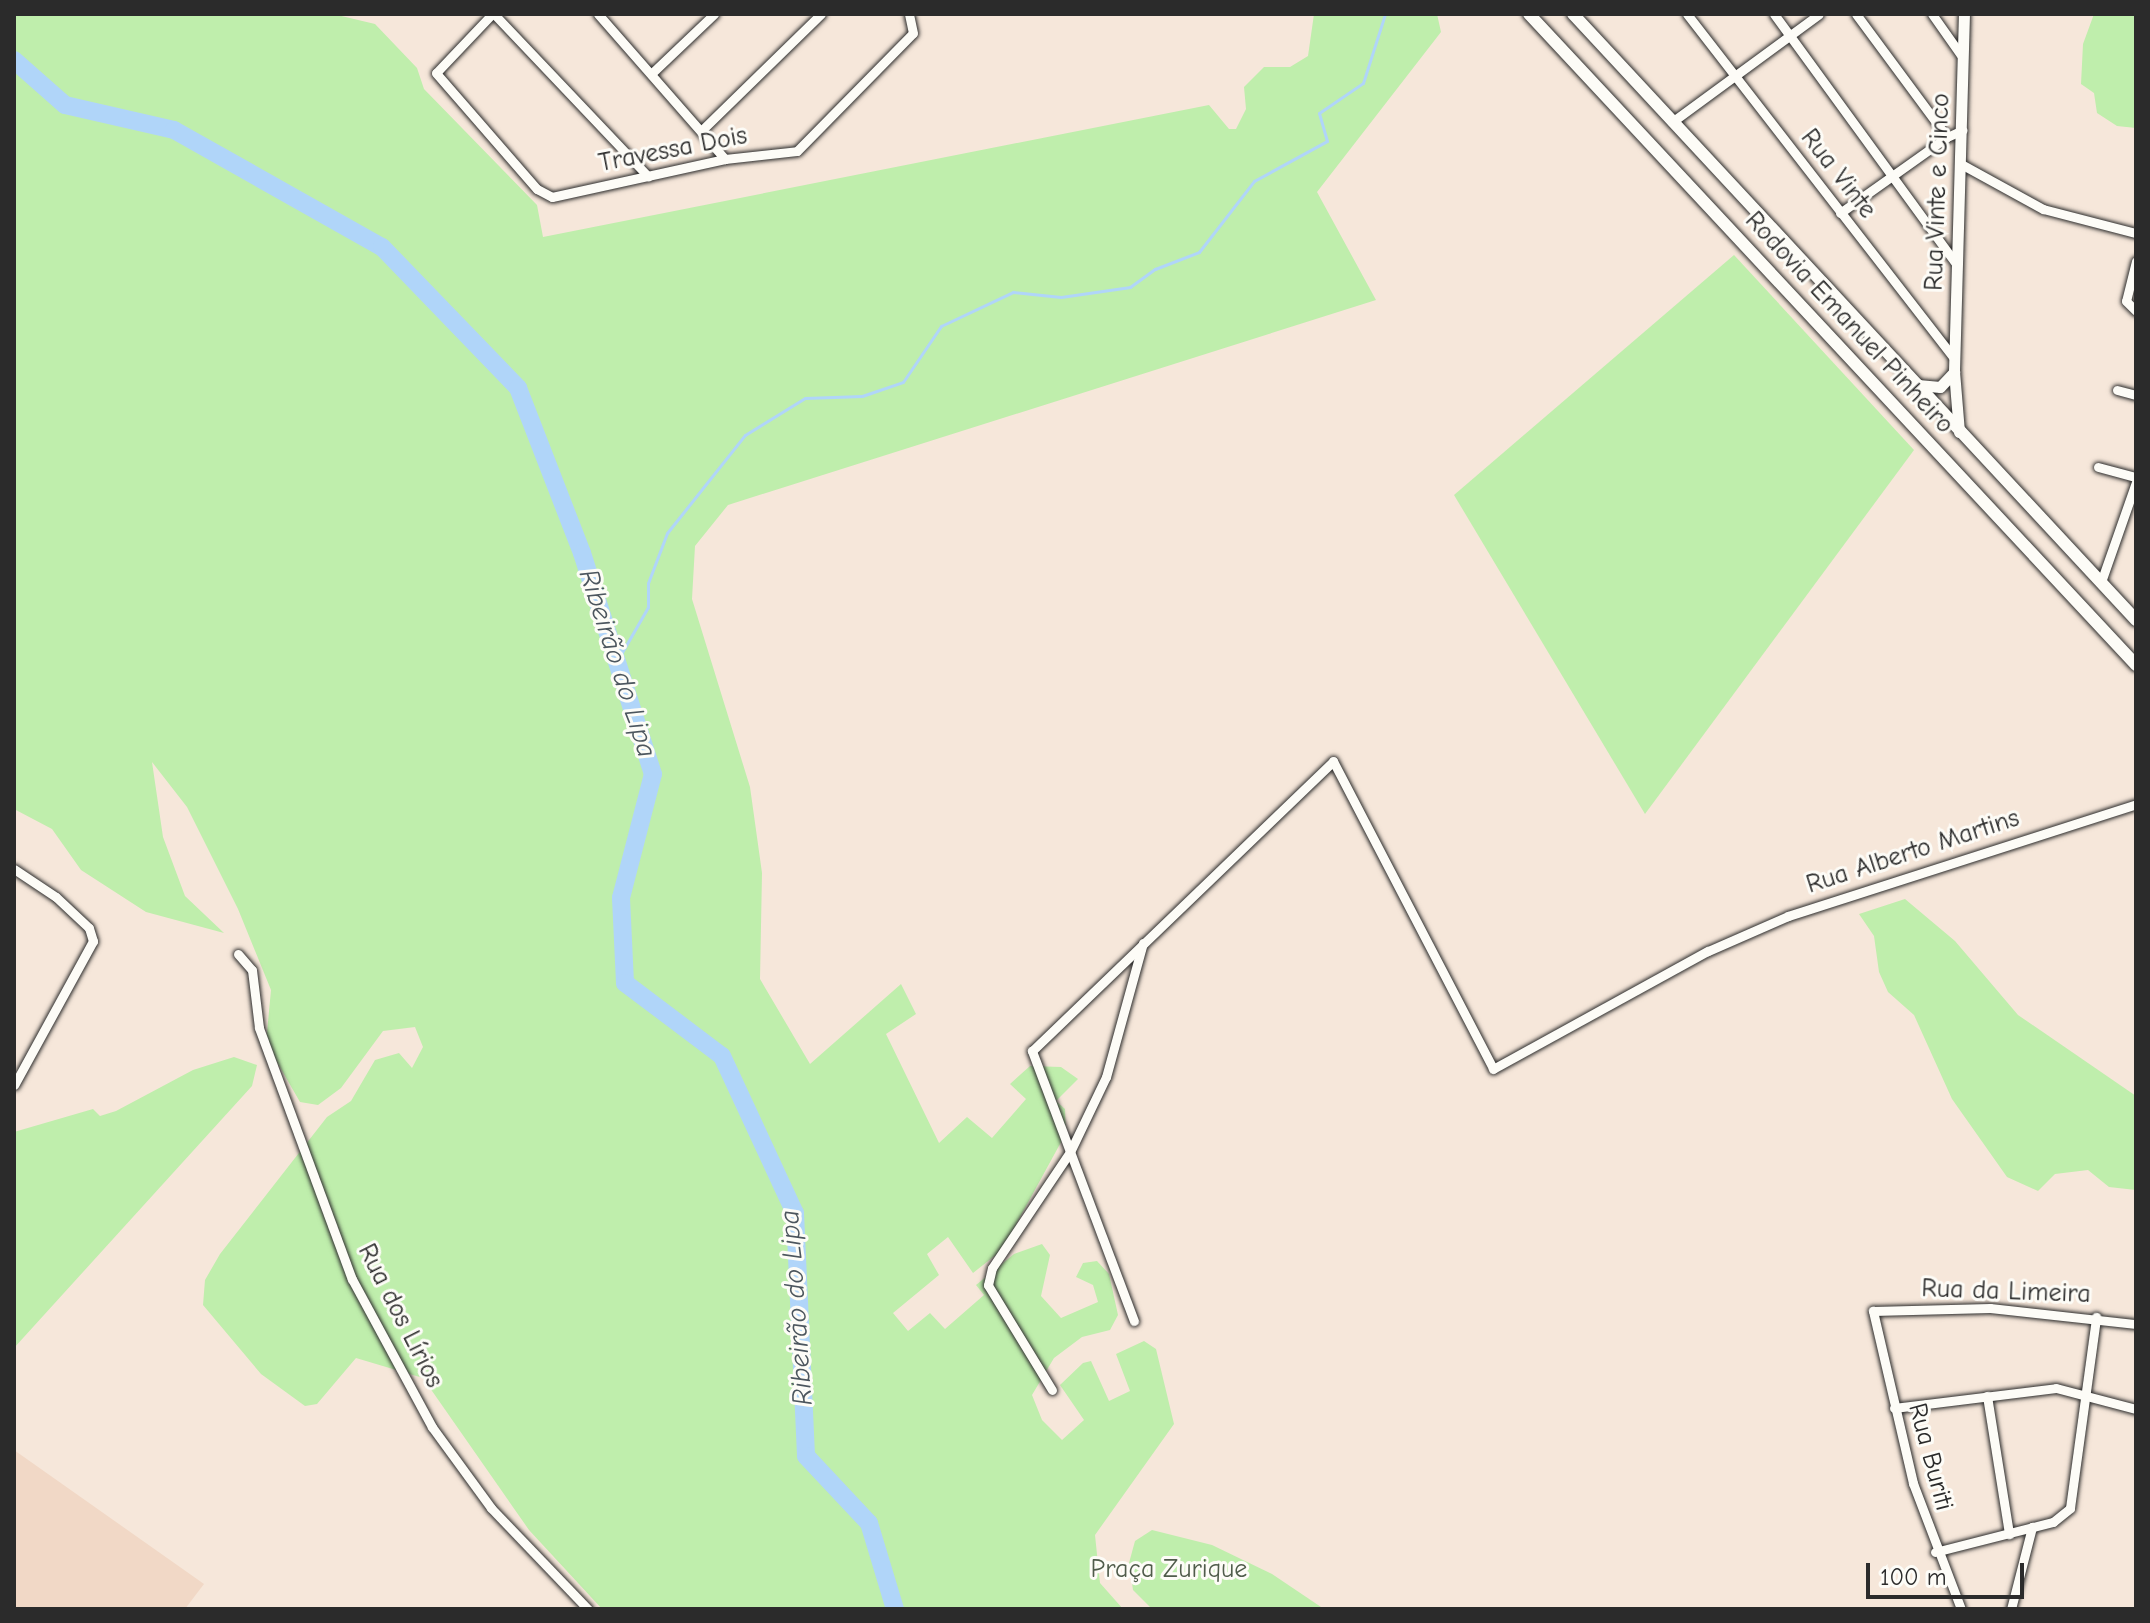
<!DOCTYPE html>
<html>
<head>
<meta charset="utf-8">
<style>
  body { margin:0 }
  #map { position:relative; width:2150px; height:1623px; overflow:hidden; background:#f6e7da; font-family:"Comic Neue",sans-serif }
  div>[style] { position:absolute }
  [style*='--x'] { left:calc(var(--x)*1px); top:calc(var(--y)*1px); width:calc(var(--w)*1px); rotate:calc(var(--a)*1deg) }
  .built>* { inset:0; background:#f1d8c6 }
  .green>* { inset:0; background:#bfeeac }
  .stream>* { height:3px; margin:-1.5px; padding:0 1.5px; transform-origin:1.5px; border-radius:1.5px; background:#b0d5f9 }
  .river>* { height:18px; margin:-9px; padding:0 9px; transform-origin:9px; border-radius:9px; background:#b0d5f9 }
  .roads { filter:drop-shadow(0 0 2px #2b2b2b) drop-shadow(0 0 2px #2b2b2b) }
  .minor>* { height:9px; margin:-4.5px; padding:0 4.5px; transform-origin:4.5px; border-radius:4.5px; background:#fdfcf7 }
  .tertiary>* { height:11px; margin:-5.5px; padding:0 5.5px; transform-origin:5.5px; border-radius:5.5px; background:#fdfcf7 }
  .secondary>* { height:12px; margin:-6px; padding:0 6px; transform-origin:6px; border-radius:6px; background:#fdfcf7 }
  span { translate:-50% -50%; white-space:nowrap; text-align:center; line-height:1.15; -webkit-text-stroke:6px #fdfcf7; paint-order:stroke }
  .street-label { font-size:26px; color:#2b2b2b }
  .park-label { font-size:26px; color:#505c4b }
  .water-label { font-size:28px; color:#4c565e; font-style:italic }
  .frame { position:absolute; inset:0; border:16px solid #2b2b2b; pointer-events:none }
  .scale { position:absolute; left:1866px; top:1563px; width:158px; height:36px; box-sizing:border-box; border:4px solid #2b2b2b; border-top:0; padding-left:10px; font-size:24px; line-height:28px; white-space:nowrap; color:#2b2b2b; -webkit-text-stroke:6px #fdfcf7; paint-order:stroke }
</style>
</head>
<body>
<div id="map">
  <div class="built">
    <i style="clip-path:polygon(14px 1450px,204px 1584px,185px 1609px,14px 1609px)"></i>
  </div>
  <div class="green">
    <i style="clip-path:polygon(14px 14px,333px 14px,375px 24px,417px 68px,424px 89px,537px 205px,543px 237px,1209px 105px,1229px 129px,1236px 129px,1246px 109px,1244px 87px,1264px 67px,1290px 67px,1308px 56px,1314px 14px,1437px 14px,1441px 32px,1317px 192px,1376px 300px,728px 505px,695px 546px,692px 599px,750px 787px,762px 873px,760px 979px,810px 1064px,901px 984px,916px 1014px,886px 1034px,939px 1143px,967px 1117px,992px 1138px,1026px 1099px,1010px 1084px,1030px 1066px,1061px 1067px,1078px 1079px,1056px 1101px,1065px 1109px,1066px 1133px,1002px 1250px,973px 1273px,948px 1237px,927px 1254px,939px 1275px,893px 1313px,908px 1331px,930px 1313px,945px 1329px,984px 1295px,976px 1285px,1014px 1254px,1042px 1244px,1050px 1255px,1041px 1296px,1061px 1318px,1098px 1302px,1093px 1285px,1076px 1277px,1083px 1263px,1097px 1261px,1109px 1274px,1118px 1315px,1110px 1330px,1082px 1337px,1054px 1358px,1032px 1395px,1042px 1420px,1062px 1440px,1084px 1420px,1060px 1385px,1083px 1363px,1091px 1361px,1109px 1401px,1130px 1391px,1116px 1354px,1144px 1341px,1156px 1349px,1174px 1424px,1095px 1535px,1100px 1583px,1123px 1609px,602px 1609px,529px 1530px,423px 1378px,356px 1358px,317px 1404px,305px 1406px,261px 1374px,203px 1305px,205px 1280px,220px 1254px,327px 1117px,351px 1101px,375px 1060px,399px 1053px,412px 1068px,423px 1047px,415px 1027px,383px 1031px,341px 1088px,318px 1105px,300px 1102px,266px 1043px,271px 990px,238px 909px,187px 807px,152px 762px,163px 837px,185px 896px,224px 933px,146px 912px,81px 870px,52px 829px,14px 809px)"></i>
    <i style="clip-path:polygon(2094px 14px,2136px 14px,2136px 128px,2117px 126px,2097px 113px,2094px 93px,2081px 84px,2083px 44px)"></i>
    <i style="clip-path:polygon(1734px 255px,1914px 450px,1645px 814px,1454px 495px)"></i>
    <i style="clip-path:polygon(1905px 899px,1955px 941px,2018px 1015px,2136px 1096px,2136px 1190px,2109px 1187px,2088px 1170px,2055px 1174px,2038px 1191px,2007px 1177px,1952px 1099px,1914px 1015px,1888px 992px,1879px 972px,1874px 936px,1859px 914px)"></i>
    <i style="clip-path:polygon(234px 1057px,257px 1065px,252px 1086px,14px 1348px,14px 1132px,93px 1109px,100px 1116px,116px 1111px,193px 1070px)"></i>
    <i style="clip-path:polygon(1152px 1530px,1212px 1545px,1272px 1574px,1324px 1609px,1152px 1609px,1133px 1590px,1129px 1563px,1135px 1541px)"></i>
  </div>
  <div class="stream">
    <i style="--x:617;--y:661;--w:62;--a:-60.1"></i>
    <i style="--x:648;--y:607;--w:24;--a:-90"></i>
    <i style="--x:648;--y:583;--w:53;--a:-69.2"></i>
    <i style="--x:667;--y:533;--w:125;--a:-51.5"></i>
    <i style="--x:745;--y:435;--w:70;--a:-31.7"></i>
    <i style="--x:805;--y:398;--w:57;--a:-2"></i>
    <i style="--x:862;--y:396;--w:43;--a:-18.9"></i>
    <i style="--x:903;--y:382;--w:68;--a:-55.8"></i>
    <i style="--x:941;--y:326;--w:80;--a:-25.3"></i>
    <i style="--x:1013;--y:292;--w:48;--a:5.9"></i>
    <i style="--x:1061;--y:297;--w:70;--a:-8.2"></i>
    <i style="--x:1130;--y:287;--w:31;--a:-36"></i>
    <i style="--x:1155;--y:269;--w:47;--a:-21.1"></i>
    <i style="--x:1199;--y:252;--w:90;--a:-52.2"></i>
    <i style="--x:1254;--y:181;--w:83;--a:-28.7"></i>
    <i style="--x:1327;--y:141;--w:29;--a:-106"></i>
    <i style="--x:1319;--y:113;--w:53;--a:-34.3"></i>
    <i style="--x:1363;--y:83;--w:72;--a:-72.3"></i>
  </div>
  <div class="river">
    <i style="--x:14;--y:60;--w:68;--a:41.4"></i>
    <i style="--x:65;--y:105;--w:112;--a:12.9"></i>
    <i style="--x:174;--y:130;--w:239;--a:29.4"></i>
    <i style="--x:382;--y:247;--w:196;--a:46"></i>
    <i style="--x:518;--y:388;--w:177;--a:68.8"></i>
    <i style="--x:582;--y:553;--w:232;--a:72.2"></i>
    <i style="--x:653;--y:774;--w:128;--a:104.5"></i>
    <i style="--x:621;--y:898;--w:85;--a:87.3"></i>
    <i style="--x:625;--y:983;--w:121;--a:37"></i>
    <i style="--x:722;--y:1056;--w:173;--a:65.1"></i>
    <i style="--x:795;--y:1213;--w:243;--a:87.4"></i>
    <i style="--x:806;--y:1456;--w:92;--a:46.8"></i>
    <i style="--x:869;--y:1523;--w:90;--a:73.2"></i>
  </div>
  <div class="roads">
    <div class="minor">
      <i style="--x:492;--y:14;--w:81;--a:133.5"></i>
      <i style="--x:436;--y:73;--w:154;--a:49"></i>
      <i style="--x:537;--y:189;--w:17;--a:28"></i>
      <i style="--x:552;--y:197;--w:177;--a:-12.4"></i>
      <i style="--x:725;--y:159;--w:72;--a:-6.3"></i>
      <i style="--x:797;--y:151;--w:165;--a:-45.5"></i>
      <i style="--x:913;--y:33;--w:19;--a:-102"></i>
      <i style="--x:494;--y:14;--w:224;--a:46.5"></i>
      <i style="--x:598;--y:14;--w:193;--a:48.8"></i>
      <i style="--x:1687;--y:14;--w:437;--a:52.2"></i>
      <i style="--x:1774;--y:14;--w:311;--a:53.9"></i>
      <i style="--x:1856;--y:14;--w:153;--a:53.5"></i>
      <i style="--x:1947;--y:137;--w:17;--a:-24"></i>
      <i style="--x:1932;--y:14;--w:54;--a:54.8"></i>
      <i style="--x:652;--y:73;--w:86;--a:-43.6"></i>
      <i style="--x:1672;--y:122;--w:182;--a:-36.3"></i>
      <i style="--x:703;--y:129;--w:165;--a:-44.3"></i>
      <i style="--x:1961;--y:164;--w:94;--a:28.8"></i>
      <i style="--x:2043;--y:209;--w:96;--a:14.5"></i>
      <i style="--x:1840;--y:213;--w:131;--a:-35.4"></i>
      <i style="--x:2136;--y:261;--w:41;--a:104"></i>
      <i style="--x:2126;--y:301;--w:14;--a:45"></i>
      <i style="--x:2117;--y:390;--w:20;--a:15"></i>
      <i style="--x:2098;--y:467;--w:39;--a:15"></i>
      <i style="--x:2101;--y:582;--w:106;--a:-70.7"></i>
      <i style="--x:14;--y:869;--w:50;--a:33.7"></i>
      <i style="--x:56;--y:897;--w:45;--a:43.2"></i>
      <i style="--x:89;--y:928;--w:14;--a:73"></i>
      <i style="--x:93;--y:941;--w:164;--a:118.7"></i>
      <i style="--x:238;--y:954;--w:21;--a:49"></i>
      <i style="--x:252;--y:970;--w:58;--a:83.1"></i>
      <i style="--x:259;--y:1028;--w:268;--a:69.7"></i>
      <i style="--x:352;--y:1279;--w:168;--a:61.6"></i>
      <i style="--x:432;--y:1427;--w:100;--a:53.9"></i>
      <i style="--x:491;--y:1508;--w:140;--a:46.2"></i>
      <i style="--x:1134;--y:1321;--w:289;--a:-110.7"></i>
      <i style="--x:1032;--y:1051;--w:418;--a:-43.9"></i>
      <i style="--x:1333;--y:761;--w:347;--a:62.5"></i>
      <i style="--x:1493;--y:1069;--w:245;--a:-28.8"></i>
      <i style="--x:1708;--y:951;--w:87;--a:-23.6"></i>
      <i style="--x:1788;--y:916;--w:366;--a:-17.8"></i>
      <i style="--x:1052;--y:1390;--w:123;--a:-121.4"></i>
      <i style="--x:988;--y:1285;--w:17;--a:-77"></i>
      <i style="--x:992;--y:1268;--w:140;--a:-56.1"></i>
      <i style="--x:1070;--y:1152;--w:83;--a:-64.4"></i>
      <i style="--x:1106;--y:1077;--w:139;--a:-74.6"></i>
      <i style="--x:1987;--y:1396;--w:140;--a:80.9"></i>
      <i style="--x:1894;--y:1408;--w:163;--a:-7"></i>
      <i style="--x:2056;--y:1388;--w:83;--a:14.7"></i>
      <i style="--x:1935;--y:1552;--w:122;--a:-14.3"></i>
      <i style="--x:2053;--y:1522;--w:22;--a:-39"></i>
      <i style="--x:2070;--y:1508;--w:193;--a:-82.2"></i>
      <i style="--x:1961;--y:1609;--w:135;--a:-110.9"></i>
      <i style="--x:1913;--y:1483;--w:177;--a:-103.1"></i>
      <i style="--x:1873;--y:1311;--w:117;--a:-1.5"></i>
      <i style="--x:1990;--y:1308;--w:147;--a:6.3"></i>
      <i style="--x:2011;--y:1609;--w:85;--a:-75.6"></i>
    </div>
    <div class="tertiary">
      <i style="--x:1918;--y:385;--w:22;--a:5"></i>
      <i style="--x:1940;--y:387;--w:21;--a:-47"></i>
      <i style="--x:1959;--y:432;--w:61;--a:-94.7"></i>
      <i style="--x:1954;--y:371;--w:357;--a:-88.4"></i>
    </div>
    <div class="secondary">
      <i style="--x:1529;--y:14;--w:890;--a:47"></i>
      <i style="--x:1573;--y:14;--w:827;--a:47.11"></i>
    </div>
  </div>
  <div class="street-label">
    <span style="left:673px;top:150px;rotate:-11deg">Travessa Dois</span>
    <span style="left:1838px;top:174px;rotate:52deg">Rua Vinte</span>
    <span style="left:1938px;top:192px;rotate:-88deg">Rua Vinte e Cinco</span>
    <span style="left:1849px;top:323px;rotate:47deg">Rodovia Emanuel Pinheiro</span>
    <span style="left:1913px;top:852px;rotate:-18deg">Rua Alberto Martins</span>
    <span style="left:2006px;top:1292px;rotate:2deg">Rua da Limeira</span>
    <span style="left:400px;top:1316px;rotate:63deg">Rua dos Lírios</span>
    <span style="left:1930px;top:1457px;rotate:75deg">Rua Buriti</span>
  </div>
  <div class="park-label">
    <span style="left:1169px;top:1570px">Praça Zurique</span>
  </div>
  <div class="water-label">
    <span style="left:618px;top:663px;rotate:72deg">Ribeirão do Lipa</span>
    <span style="left:796px;top:1308px;rotate:-94deg">Ribeirão do Lipa</span>
  </div>
  <div class="frame"></div>
  <div class="scale">100 m</div>
</div>
</body>
</html>
